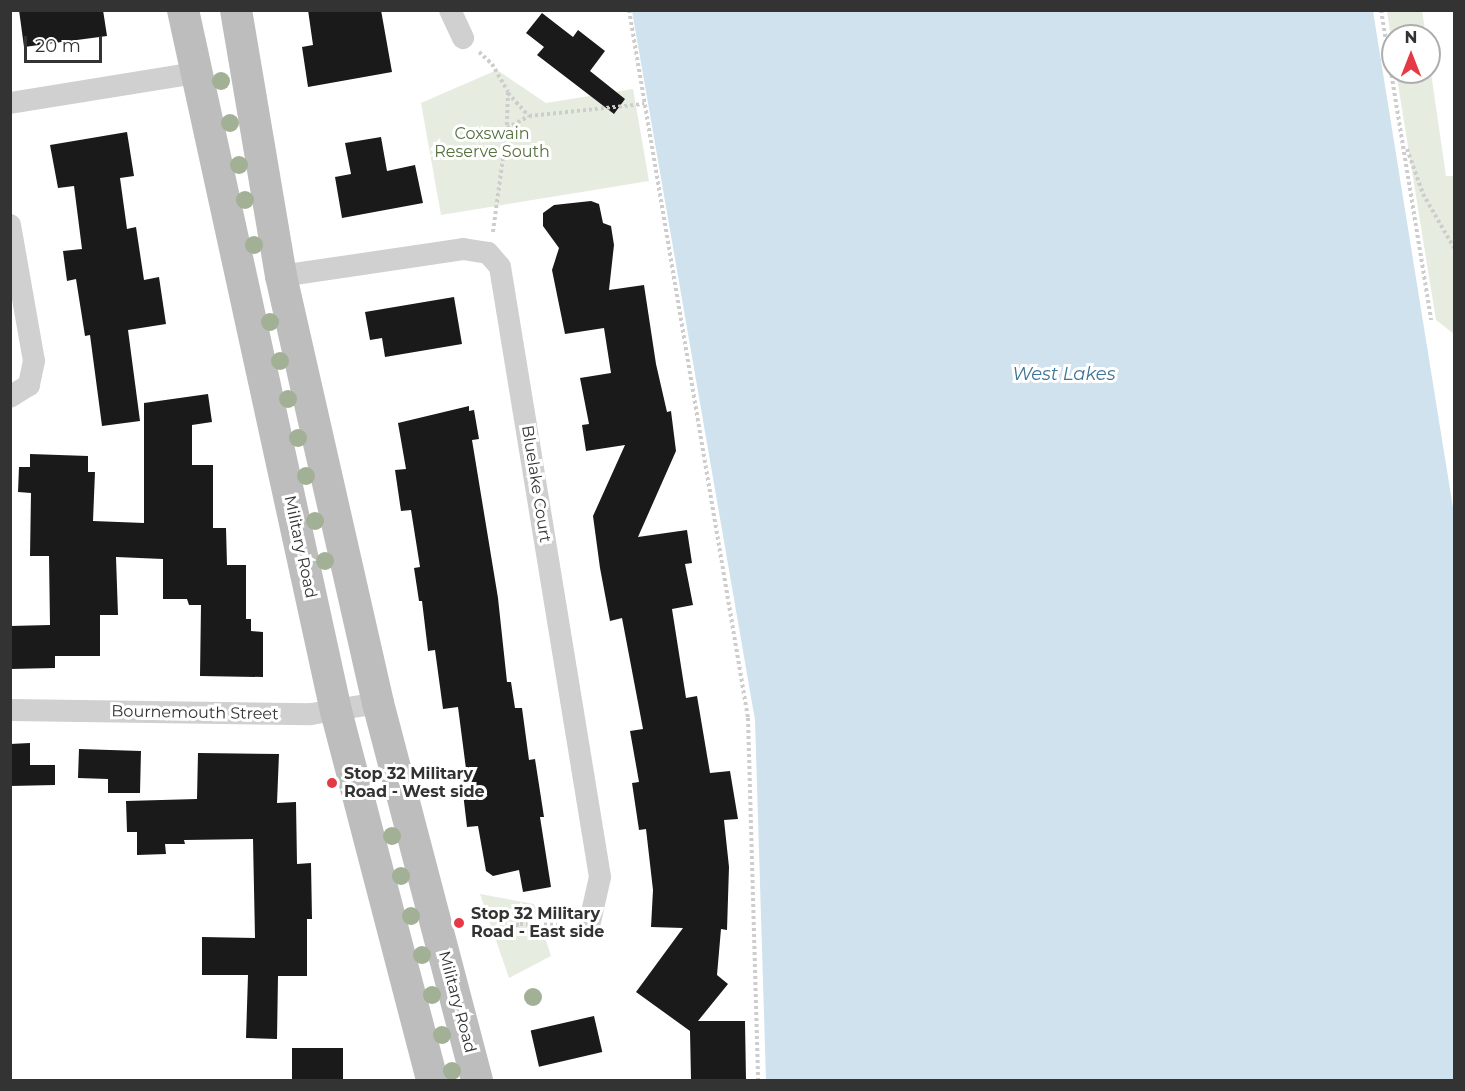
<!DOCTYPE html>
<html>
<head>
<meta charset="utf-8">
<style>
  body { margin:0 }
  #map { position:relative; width:1465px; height:1091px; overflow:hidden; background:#fff; font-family:Montserrat,sans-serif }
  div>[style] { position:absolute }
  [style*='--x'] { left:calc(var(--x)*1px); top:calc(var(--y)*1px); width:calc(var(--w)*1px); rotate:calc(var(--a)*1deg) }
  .green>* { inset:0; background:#e6ecdf }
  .water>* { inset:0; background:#cfe2ee }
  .building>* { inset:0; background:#1a1a1a; transform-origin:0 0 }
  .path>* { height:4px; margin-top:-2px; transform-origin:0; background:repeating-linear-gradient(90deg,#cdcdcd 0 3px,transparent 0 6px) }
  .minor>* { height:22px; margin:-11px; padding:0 11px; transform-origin:11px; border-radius:11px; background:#d0d0d0 }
  .secondary>* { height:32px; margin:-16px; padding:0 16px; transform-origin:16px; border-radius:16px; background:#bdbdbd }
  .trees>* { width:18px; height:18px; margin:-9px; border-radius:50%; background:#a2b095 }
  .dots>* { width:16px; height:16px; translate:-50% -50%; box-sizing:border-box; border:3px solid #fff; border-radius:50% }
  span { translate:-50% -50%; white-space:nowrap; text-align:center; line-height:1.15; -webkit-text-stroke:6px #fff; paint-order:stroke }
  .park-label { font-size:16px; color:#56703f }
  .street-label { font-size:16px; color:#333 }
  .poi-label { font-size:16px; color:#333; font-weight:700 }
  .left { translate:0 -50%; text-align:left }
  .water-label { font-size:18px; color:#3f7597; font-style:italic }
  .frame { position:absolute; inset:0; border:12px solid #333; pointer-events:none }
  .north { position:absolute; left:1381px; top:24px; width:60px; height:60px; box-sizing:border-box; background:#fff; border:2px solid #adadad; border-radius:50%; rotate:0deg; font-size:16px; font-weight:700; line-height:24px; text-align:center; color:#333 }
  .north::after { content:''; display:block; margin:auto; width:21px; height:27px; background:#e63946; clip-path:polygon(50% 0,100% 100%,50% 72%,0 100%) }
  .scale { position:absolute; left:24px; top:36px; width:78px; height:27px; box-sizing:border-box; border:3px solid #333; border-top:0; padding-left:8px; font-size:18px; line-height:21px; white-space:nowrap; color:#333; -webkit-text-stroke:4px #fff; paint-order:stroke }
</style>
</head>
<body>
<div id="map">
  <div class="green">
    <i style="clip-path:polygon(1387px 11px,1422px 11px,1426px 36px,1393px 36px,1393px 53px)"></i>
    <i style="clip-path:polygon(1429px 59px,1446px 176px,1454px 176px,1454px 334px,1436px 320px,1396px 72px,1429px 72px)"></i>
    <i style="clip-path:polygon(497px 70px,546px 103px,633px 89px,649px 181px,441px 215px,421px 103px)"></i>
    <i style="clip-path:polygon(480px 894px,534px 904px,551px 956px,509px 978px)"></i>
  </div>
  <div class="water">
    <i style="clip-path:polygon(632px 11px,1373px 11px,1454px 514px,1454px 1080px,766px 1080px,755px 720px)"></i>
  </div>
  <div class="building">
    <i style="clip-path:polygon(19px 10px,103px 10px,107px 36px,24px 47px)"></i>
    <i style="clip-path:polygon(308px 10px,381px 10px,392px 72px,308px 87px,302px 47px,313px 45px)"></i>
    <i style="clip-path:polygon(542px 13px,573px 37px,578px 30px,605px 51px,590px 71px,625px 99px,614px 114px,537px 55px,544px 47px,526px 33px)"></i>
    <i style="clip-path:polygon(127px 132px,134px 176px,120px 178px,127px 229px,136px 227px,144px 280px,159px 277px,166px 324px,128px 330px,140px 421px,102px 426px,90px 335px,85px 336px,76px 279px,67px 281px,63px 251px,82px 249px,74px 186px,58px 188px,50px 145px)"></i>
    <i style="clip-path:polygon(381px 137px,387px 171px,415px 165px,423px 203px,342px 218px,335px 177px,351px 174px,345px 143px)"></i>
    <i style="clip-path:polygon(591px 201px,599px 204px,603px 223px,611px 226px,614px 245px,609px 290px,644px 285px,656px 364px,667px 412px,671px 411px,676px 451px,638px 537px,687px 530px,692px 563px,685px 564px,693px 605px,672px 609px,686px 698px,697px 696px,710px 773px,730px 771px,738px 819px,724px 820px,729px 867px,727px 930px,721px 929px,717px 975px,728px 984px,698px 1021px,745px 1021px,746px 1080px,691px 1080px,690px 1031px,636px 992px,683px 928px,651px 927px,653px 890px,646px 829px,639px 830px,632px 783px,639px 782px,630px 731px,643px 729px,622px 618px,610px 621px,600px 568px,593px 516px,625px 445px,586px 451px,582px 425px,589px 424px,580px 378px,611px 373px,604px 328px,565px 334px,552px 270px,559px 248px,543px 226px,543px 213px,554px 205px)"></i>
    <i style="clip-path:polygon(454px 297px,462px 344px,385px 357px,382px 338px,370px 340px,365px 312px)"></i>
    <i style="clip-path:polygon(208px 394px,212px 422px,192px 425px,192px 465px,213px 465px,213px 528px,226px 528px,227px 565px,246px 565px,246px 619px,251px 619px,251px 631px,263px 632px,263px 677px,200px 676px,201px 605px,189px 605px,187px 599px,163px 599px,163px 559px,116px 557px,118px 615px,100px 615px,100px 656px,55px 656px,55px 668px,10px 669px,10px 626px,50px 625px,49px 556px,30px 556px,31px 493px,18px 492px,19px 467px,30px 467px,30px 454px,88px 456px,88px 472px,95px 472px,93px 521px,144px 523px,144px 403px)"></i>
    <i style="clip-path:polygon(469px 406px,469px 411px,474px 410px,479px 439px,472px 440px,498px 598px,507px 682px,511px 682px,515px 708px,522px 708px,529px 760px,535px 759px,544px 817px,540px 817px,551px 887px,523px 892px,519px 870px,493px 876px,486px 871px,478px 826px,467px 827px,463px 793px,469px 792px,458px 707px,443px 709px,435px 650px,428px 651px,422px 601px,419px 601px,414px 568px,420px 567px,411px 510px,401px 511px,395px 470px,406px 469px,398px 423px)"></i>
    <i style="clip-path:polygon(30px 743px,30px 765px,55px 765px,55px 785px,10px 786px,10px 744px)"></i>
    <i style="clip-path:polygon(79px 749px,141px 751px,140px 793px,108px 793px,108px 779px,78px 778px)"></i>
    <i style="clip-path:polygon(198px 753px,279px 754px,277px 803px,296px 802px,297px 864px,311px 863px,312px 919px,307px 919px,307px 976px,278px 976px,277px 1039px,246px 1038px,248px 975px,202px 975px,202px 937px,255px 938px,253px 839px,184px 840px,185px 844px,165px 844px,166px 854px,137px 855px,137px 832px,127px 832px,126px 801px,197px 799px)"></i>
    <i style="left:594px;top:1016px;width:37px;height:65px;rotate:77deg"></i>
    <i style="left:292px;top:1048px;width:51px;height:32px"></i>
  </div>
  <div class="path">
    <i style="--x:629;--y:10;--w:718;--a:80.46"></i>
    <i style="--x:748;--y:718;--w:362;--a:88.4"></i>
    <i style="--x:1381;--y:10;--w:314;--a:80.8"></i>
    <i style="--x:479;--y:52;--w:18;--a:43"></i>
    <i style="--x:492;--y:64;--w:32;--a:60"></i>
    <i style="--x:508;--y:92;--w:36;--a:92"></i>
    <i style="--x:507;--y:128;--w:105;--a:97.7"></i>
    <i style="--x:508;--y:93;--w:31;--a:48"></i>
    <i style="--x:529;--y:116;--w:116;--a:-6"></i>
    <i style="--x:507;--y:128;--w:25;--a:-29"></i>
    <i style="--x:1407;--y:149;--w:48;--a:70.4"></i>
    <i style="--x:1423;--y:194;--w:62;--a:60.1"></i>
    <i style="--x:476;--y:938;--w:46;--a:-17.7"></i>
    <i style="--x:520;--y:924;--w:46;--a:1.2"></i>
  </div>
  <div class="minor">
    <i style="--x:450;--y:10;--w:31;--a:65"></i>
    <i style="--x:10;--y:103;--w:187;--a:-9.2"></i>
    <i style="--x:10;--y:225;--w:138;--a:80"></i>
    <i style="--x:34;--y:361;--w:25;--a:102"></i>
    <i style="--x:29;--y:385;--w:22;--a:148"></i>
    <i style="--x:281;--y:276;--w:184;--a:-8.4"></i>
    <i style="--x:463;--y:249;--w:25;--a:9"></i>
    <i style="--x:488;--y:253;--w:18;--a:49"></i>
    <i style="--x:500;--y:267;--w:618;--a:80.69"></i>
    <i style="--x:600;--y:877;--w:50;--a:102.7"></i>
    <i style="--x:10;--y:710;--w:301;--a:0.8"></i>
    <i style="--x:311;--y:714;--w:68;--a:-9.3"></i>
  </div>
  <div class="secondary">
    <i style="--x:183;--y:10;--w:718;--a:77.69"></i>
    <i style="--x:336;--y:711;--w:381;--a:75.4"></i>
    <i style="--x:236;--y:10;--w:270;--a:80.4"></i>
    <i style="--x:281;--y:276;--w:438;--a:77.2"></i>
    <i style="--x:378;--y:703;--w:390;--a:75.3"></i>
  </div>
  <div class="trees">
    <i style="left:221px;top:81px"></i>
    <i style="left:230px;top:123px"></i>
    <i style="left:239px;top:165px"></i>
    <i style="left:245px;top:200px"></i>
    <i style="left:254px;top:245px"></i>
    <i style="left:270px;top:322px"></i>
    <i style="left:280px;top:361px"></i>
    <i style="left:288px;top:399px"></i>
    <i style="left:298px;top:438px"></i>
    <i style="left:306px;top:476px"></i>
    <i style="left:315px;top:521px"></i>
    <i style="left:325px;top:561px"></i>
    <i style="left:392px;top:836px"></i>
    <i style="left:401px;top:876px"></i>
    <i style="left:411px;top:916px"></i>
    <i style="left:422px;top:955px"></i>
    <i style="left:432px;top:995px"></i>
    <i style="left:533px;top:997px"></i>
    <i style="left:442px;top:1035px"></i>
    <i style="left:452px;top:1071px"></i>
  </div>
  <div class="dots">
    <i style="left:332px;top:783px;background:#e63946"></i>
    <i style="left:459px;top:923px;background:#e63946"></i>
  </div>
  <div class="park-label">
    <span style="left:492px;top:143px">Coxswain<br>Reserve South</span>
  </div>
  <div class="street-label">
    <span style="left:536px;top:484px;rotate:81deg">Bluelake Court</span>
    <span style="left:300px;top:547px;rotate:78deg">Military Road</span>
    <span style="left:195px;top:713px;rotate:1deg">Bournemouth Street</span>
    <span style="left:457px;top:1002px;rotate:75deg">Military Road</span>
  </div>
  <div class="poi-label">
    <span class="left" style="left:344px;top:783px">Stop 32 Military<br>Road - West side</span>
    <span class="left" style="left:471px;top:923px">Stop 32 Military<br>Road - East side</span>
  </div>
  <div class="water-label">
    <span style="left:1064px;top:374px">West Lakes</span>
  </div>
  <div class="frame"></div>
  <div class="north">N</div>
  <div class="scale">20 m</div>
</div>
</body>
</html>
